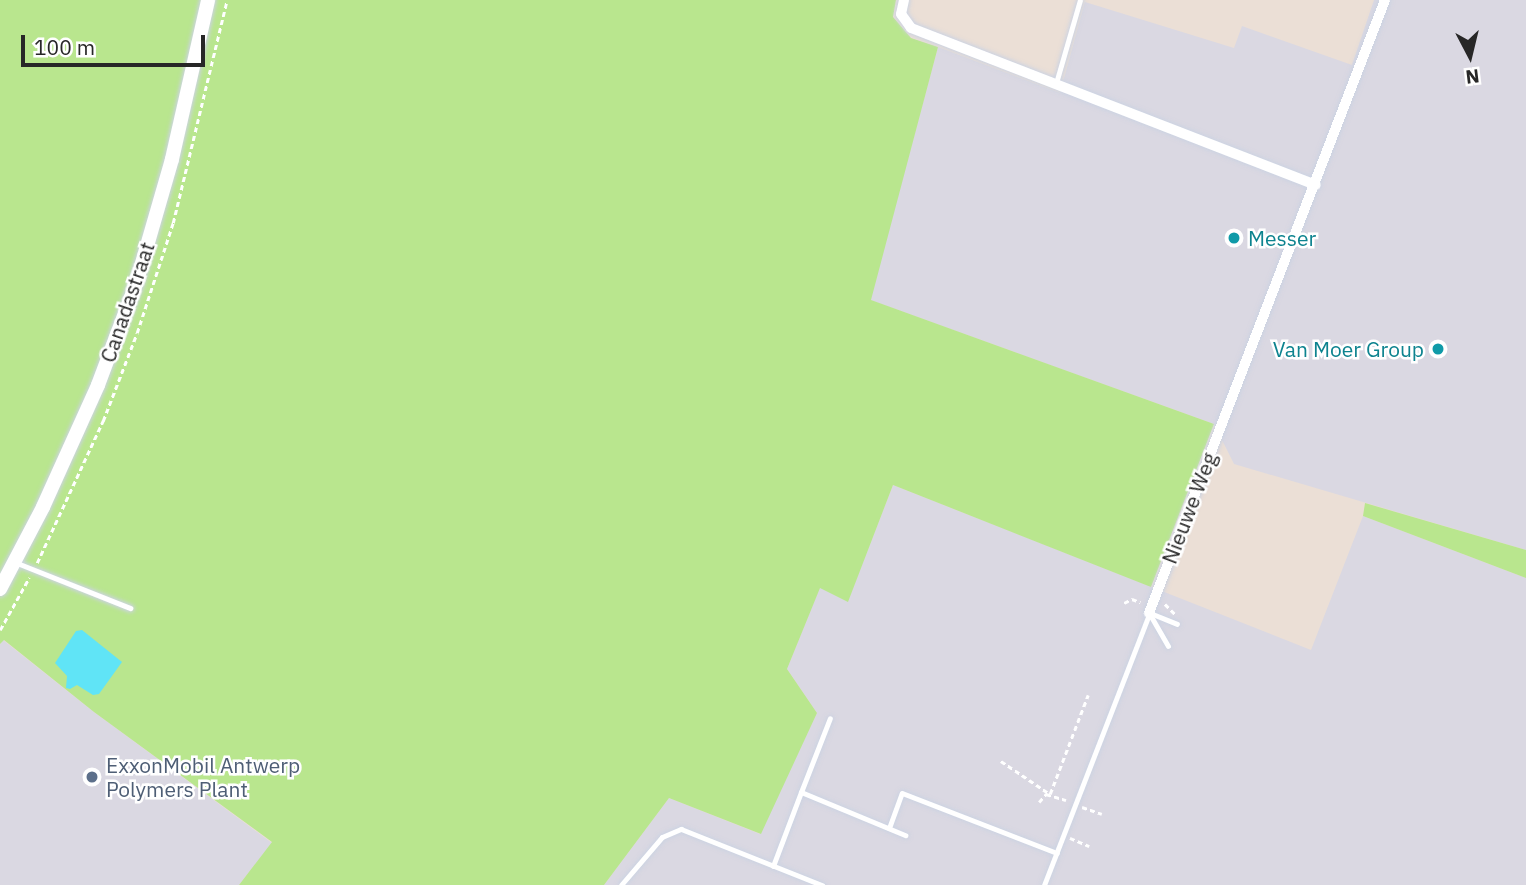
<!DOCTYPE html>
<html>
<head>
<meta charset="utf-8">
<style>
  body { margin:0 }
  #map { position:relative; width:1526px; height:885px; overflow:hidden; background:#ebdfd6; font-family:"IBM Plex Sans",sans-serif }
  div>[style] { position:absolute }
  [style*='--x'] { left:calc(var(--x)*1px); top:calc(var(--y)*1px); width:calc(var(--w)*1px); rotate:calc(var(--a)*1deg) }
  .industrial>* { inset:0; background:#dad8e2 }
  .green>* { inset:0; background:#b9e68e }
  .water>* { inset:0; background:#60e4f6 }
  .path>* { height:2.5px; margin-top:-1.25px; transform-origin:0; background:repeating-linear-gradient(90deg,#fff 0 5px,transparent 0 8.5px) }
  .roads { filter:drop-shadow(0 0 2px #ccd3e2) drop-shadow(0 0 2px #ccd3e2) }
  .lane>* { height:5px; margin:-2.5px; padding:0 2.5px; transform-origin:2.5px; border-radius:2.5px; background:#fff }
  .street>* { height:10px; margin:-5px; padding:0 5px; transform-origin:5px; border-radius:5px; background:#fff }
  .secondary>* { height:14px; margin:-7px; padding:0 7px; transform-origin:7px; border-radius:7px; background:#fff }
  .dots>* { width:19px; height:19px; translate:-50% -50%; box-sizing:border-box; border:4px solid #fff; border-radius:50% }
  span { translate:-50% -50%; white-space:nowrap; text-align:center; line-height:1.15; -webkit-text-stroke:5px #fff; paint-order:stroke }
  .culture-label { font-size:21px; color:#0d838f }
  .left { translate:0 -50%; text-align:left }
  .right { translate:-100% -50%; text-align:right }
  .street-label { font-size:21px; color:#272727 }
  .service-label { font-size:21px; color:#4e5e75 }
  .north { position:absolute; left:1435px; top:21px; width:70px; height:70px; -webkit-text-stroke:5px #fff; paint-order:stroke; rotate:173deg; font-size:19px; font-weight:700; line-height:28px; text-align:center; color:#272727 }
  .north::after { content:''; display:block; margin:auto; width:24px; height:32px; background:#272727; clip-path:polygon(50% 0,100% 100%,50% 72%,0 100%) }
  .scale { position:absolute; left:21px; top:35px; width:184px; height:32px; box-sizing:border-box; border:4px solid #272727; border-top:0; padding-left:9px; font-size:21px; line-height:24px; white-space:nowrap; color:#272727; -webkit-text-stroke:5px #fff; paint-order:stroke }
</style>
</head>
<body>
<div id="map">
  <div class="industrial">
    <i style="clip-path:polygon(1374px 0,1526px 0,1526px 550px,1234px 464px,1214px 424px,870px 300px,938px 47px,1060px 93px,1085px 2px,1234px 48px,1242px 26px,1352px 65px)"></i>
    <i style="clip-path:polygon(893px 485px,1311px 650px,1363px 516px,1526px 578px,1526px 885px,604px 885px,669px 798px,760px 834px,817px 713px,787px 669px,820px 587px,848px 601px)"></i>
    <i style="clip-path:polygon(3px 640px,94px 712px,272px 843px,239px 885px,0 885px,0 644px)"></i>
  </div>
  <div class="green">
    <i style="clip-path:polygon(0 0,896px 0,893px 17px,911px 38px,938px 47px,871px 300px,1214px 424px,1151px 587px,893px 485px,848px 602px,820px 588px,787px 669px,817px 713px,761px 834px,669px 798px,604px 885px,239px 885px,272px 842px,94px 712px,4px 640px,0 644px)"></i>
    <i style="clip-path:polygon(1365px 503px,1526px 550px,1526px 578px,1363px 516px)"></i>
  </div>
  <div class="water">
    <i style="clip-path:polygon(82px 630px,122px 662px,99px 694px,93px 695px,77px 685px,70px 689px,66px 688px,67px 676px,55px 663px,76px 631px)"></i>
  </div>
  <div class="path">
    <i style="--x:37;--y:563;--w:157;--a:-65.1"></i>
    <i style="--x:103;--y:421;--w:94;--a:-68.9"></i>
    <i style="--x:137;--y:333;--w:116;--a:-71.9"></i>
    <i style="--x:173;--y:223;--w:229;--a:-76.4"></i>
    <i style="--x:1124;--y:603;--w:9;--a:-27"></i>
    <i style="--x:1132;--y:599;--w:9;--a:21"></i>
    <i style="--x:1165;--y:604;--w:14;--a:45"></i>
    <i style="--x:0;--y:630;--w:60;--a:-60.9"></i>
    <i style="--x:1001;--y:761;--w:59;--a:34"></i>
    <i style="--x:1050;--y:794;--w:106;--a:-69"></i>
    <i style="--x:1039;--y:802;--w:11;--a:-49"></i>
    <i style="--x:1046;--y:794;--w:21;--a:17"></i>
    <i style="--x:1082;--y:807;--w:21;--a:19"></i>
    <i style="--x:1070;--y:838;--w:21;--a:23"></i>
  </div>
  <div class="roads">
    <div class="lane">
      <i style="--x:1056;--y:83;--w:86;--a:-73.9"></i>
      <i style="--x:17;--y:563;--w:122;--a:21.7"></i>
      <i style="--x:1149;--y:613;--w:38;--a:60"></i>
      <i style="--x:1150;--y:613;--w:29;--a:22"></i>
      <i style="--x:801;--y:792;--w:79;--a:-68.6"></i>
      <i style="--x:889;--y:828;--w:37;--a:-70"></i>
      <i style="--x:902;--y:793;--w:166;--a:21.2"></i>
      <i style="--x:773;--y:866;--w:79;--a:-69.3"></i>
      <i style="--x:801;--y:792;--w:113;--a:22.5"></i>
      <i style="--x:621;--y:885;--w:63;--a:-49.5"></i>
      <i style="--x:662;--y:837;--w:21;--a:-23"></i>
      <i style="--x:681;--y:829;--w:152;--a:21.7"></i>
      <i style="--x:1044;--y:885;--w:291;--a:-68.8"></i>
    </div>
    <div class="street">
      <i style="--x:904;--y:0;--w:14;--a:102"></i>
      <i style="--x:901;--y:14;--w:17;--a:54"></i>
      <i style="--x:911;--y:28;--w:434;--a:21.2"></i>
      <i style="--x:1149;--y:613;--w:657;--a:-68.94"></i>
    </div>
    <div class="secondary">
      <i style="--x:0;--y:589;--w:93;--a:-62.3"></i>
      <i style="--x:43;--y:507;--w:134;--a:-65.7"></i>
      <i style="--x:98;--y:385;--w:108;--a:-69.4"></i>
      <i style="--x:136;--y:284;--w:130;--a:-73.9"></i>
      <i style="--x:172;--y:159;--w:163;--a:-77.2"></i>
    </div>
  </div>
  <div class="dots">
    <i style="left:1234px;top:238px;background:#0f9aa8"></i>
    <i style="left:1438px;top:349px;background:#0f9aa8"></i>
    <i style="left:92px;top:777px;background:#5c6f8a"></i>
  </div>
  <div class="culture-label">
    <span class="left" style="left:1248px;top:238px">Messer</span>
    <span class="right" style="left:1424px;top:349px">Van Moer Group</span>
  </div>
  <div class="street-label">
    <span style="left:127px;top:302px;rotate:-71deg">Canadastraat</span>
    <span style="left:1189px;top:508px;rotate:-69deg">Nieuwe Weg</span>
  </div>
  <div class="service-label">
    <span class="left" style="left:106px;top:777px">ExxonMobil Antwerp<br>Polymers Plant</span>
  </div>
  <div class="north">N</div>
  <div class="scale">100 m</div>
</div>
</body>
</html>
